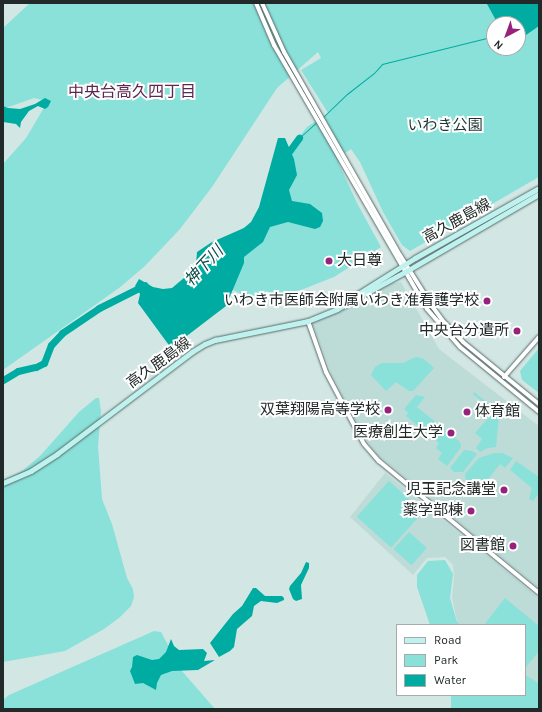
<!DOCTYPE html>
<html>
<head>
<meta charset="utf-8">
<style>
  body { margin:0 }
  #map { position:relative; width:542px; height:712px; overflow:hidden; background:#d2e7e4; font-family:Karla,"Noto Sans JP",sans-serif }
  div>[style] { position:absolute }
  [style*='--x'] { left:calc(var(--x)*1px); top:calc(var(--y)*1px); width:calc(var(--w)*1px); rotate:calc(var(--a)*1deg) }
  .built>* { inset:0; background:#bddbd7 }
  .green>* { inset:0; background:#89e1d9; transform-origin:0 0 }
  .water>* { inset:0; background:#00aba2 }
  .stream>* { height:1px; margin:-0.5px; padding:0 0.5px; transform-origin:0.5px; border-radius:0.5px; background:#00aba2 }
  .river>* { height:7px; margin:-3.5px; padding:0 3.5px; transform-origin:3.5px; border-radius:3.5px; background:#00aba2 }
  .roads { filter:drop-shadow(0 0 1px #586b69) drop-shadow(0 0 1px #586b69) }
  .tertiary>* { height:4px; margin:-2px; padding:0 2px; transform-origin:2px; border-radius:2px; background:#fff }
  .secondary>* { height:4.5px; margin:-2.25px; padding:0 2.25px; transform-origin:2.25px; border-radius:2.25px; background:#bff2ee }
  .dots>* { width:11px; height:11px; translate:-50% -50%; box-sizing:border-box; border:2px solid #fff; border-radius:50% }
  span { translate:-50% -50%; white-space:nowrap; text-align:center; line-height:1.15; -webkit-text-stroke:4px #fff; paint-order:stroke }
  .park-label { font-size:15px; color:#1d3432 }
  .street-label { font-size:15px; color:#222a29 }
  .poi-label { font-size:15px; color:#222a29 }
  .left { translate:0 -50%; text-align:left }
  .right { translate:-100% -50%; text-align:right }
  .neighbourhood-label { font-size:16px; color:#5f2651 }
  .water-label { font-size:16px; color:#0c4844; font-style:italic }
  .frame { position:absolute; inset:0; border:4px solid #222a29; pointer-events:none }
  .legend { position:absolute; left:396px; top:624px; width:130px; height:72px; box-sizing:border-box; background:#fff; border:1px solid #a7aaa9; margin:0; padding:5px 7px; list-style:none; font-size:12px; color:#222a29 }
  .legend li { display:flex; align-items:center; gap:8px; height:20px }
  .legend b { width:20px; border:1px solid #a7aaa9 }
  .north { position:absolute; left:486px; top:16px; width:40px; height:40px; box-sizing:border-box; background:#fff; border:1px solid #a7aaa9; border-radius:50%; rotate:221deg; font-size:11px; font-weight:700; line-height:16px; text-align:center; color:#222a29 }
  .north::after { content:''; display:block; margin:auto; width:14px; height:18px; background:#97227e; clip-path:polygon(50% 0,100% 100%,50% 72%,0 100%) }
</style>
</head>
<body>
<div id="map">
  <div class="built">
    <i style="clip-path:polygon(401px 282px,439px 349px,539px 426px,539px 588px,378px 455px,366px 440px,357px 424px,332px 375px,312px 322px,355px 303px,388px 284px)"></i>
    <i style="clip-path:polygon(385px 473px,539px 598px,539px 682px,525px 677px,525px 625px,458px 625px,452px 598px,454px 578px,453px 565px,445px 557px,427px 558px,413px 575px,350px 517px)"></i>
  </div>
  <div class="green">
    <i style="clip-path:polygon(evenodd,30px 3px,539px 3px,539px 177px,410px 251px,402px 245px,383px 212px,360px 162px,351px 149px,339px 157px,339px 164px,357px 203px,381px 247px,334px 277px,301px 290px,263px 297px,245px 296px,229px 288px,232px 235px,261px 217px,291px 157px,296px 141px,307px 127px,328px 113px,301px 70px,321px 58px,318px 52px,277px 88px,212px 187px,180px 229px,145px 266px,119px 288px,3px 370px,3px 164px,26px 138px,45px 106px,46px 101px,34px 98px,3px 109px,3px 28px,30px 3px,494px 24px,518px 24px,518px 48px,494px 48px,494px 24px)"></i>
    <i style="clip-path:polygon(539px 348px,539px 393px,522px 380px,520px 371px)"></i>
    <i style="clip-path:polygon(416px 357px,424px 359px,434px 368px,413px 391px,409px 391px,396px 382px,386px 391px,371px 375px,375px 367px,382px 363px,403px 363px)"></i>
    <i style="clip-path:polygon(474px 392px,494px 408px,499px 416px,496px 447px,488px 448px,480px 452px,476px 448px,482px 439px,475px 433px,492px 414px,492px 410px,473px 394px)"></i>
    <i style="clip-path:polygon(416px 395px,425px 397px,417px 407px,460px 442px,461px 447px,447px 466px,438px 459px,442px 453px,436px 448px,439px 443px,406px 416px,408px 413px,404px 409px)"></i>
    <i style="clip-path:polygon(96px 398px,99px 398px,101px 411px,98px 446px,102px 499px,112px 524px,127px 578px,133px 589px,134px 597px,131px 606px,119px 618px,104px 629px,65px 651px,3px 662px,3px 481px,22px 471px,40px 456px,79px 412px)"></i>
    <i style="clip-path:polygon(464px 450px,472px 451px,477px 454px,463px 472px,454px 472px,450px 468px)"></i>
    <i style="clip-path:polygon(494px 453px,502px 453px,513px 458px,505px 468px,500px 464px,478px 492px,466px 482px,465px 474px,479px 458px)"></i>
    <i style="clip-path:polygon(516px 461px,539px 477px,539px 493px,533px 501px,529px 499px,532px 488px,510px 470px)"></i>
    <i style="left:389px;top:481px;width:46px;height:48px;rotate:42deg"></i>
    <i style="left:409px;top:532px;width:24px;height:23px;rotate:42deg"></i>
    <i style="clip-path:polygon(445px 560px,453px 574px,450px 598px,457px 622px,461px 625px,430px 625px,417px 587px,417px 575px,428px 561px)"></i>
    <i style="clip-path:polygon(505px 598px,539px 626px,539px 651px,526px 667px,525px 625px,484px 625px)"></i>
    <i style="clip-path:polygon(154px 631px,161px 632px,182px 671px,215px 709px,3px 709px,3px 700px,9px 695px)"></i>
    <i style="clip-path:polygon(525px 675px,539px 683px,539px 709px,451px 709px,451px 695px,525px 695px)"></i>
  </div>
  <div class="water">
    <i style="clip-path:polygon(488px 3px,539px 3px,539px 26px,526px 35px,518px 37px,518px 24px,498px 24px,487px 4px)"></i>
    <i style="clip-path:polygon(45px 98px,51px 101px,48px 107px,45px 109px,38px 106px,29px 111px,21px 122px,20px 128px,16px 124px,3px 122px,3px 106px,8px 108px,20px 109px,35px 104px)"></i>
    <i style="clip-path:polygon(278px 138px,285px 138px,294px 159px,297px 175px,289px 190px,292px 201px,310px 204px,322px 213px,323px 221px,320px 227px,315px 229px,288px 222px,270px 227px,263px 242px,244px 257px,244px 263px,226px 306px,171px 348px,138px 303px,140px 294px,135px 286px,139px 279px,153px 287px,163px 289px,172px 288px,191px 272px,196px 264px,197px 252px,212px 242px,244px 228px,251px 222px,259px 207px)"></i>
    <i style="clip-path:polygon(306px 562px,309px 563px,309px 568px,301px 585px,302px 599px,296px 601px,293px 599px,289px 589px,290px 586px,301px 573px)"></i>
    <i style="clip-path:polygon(253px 588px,256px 588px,265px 596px,282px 596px,284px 598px,284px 600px,277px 603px,261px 601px,254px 606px,252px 616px,237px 629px,234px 647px,230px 651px,219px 657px,210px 643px,233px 614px,242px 606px)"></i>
    <i style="clip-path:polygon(171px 639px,174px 646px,179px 650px,203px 649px,207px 653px,204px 661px,215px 660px,198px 670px,172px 671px,161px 675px,157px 683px,156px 690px,143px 683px,135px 684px,130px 671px,132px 667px,133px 657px,137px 655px,152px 660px,159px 659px,166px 652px)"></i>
  </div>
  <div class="stream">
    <i style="--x:323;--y:117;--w:33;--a:-44"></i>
    <i style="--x:347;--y:94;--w:34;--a:-38"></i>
    <i style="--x:374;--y:73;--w:12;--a:-48"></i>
    <i style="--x:382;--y:64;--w:115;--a:-14"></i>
    <i style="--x:299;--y:138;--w:24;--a:-42"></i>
  </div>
  <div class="river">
    <i style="--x:285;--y:157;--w:24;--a:-54"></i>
    <i style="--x:3;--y:380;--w:17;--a:-31"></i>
    <i style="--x:18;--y:371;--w:18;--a:-13"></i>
    <i style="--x:36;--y:367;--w:9;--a:-27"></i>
    <i style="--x:44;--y:363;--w:19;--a:-69"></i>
    <i style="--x:51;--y:345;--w:16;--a:-47"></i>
    <i style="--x:62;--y:333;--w:45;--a:-34"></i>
    <i style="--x:99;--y:308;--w:51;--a:-26.6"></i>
  </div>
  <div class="roads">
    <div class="tertiary">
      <i style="--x:256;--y:3;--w:46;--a:66.8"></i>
      <i style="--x:274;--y:45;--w:305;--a:59.9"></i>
      <i style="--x:427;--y:309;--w:50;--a:49"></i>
      <i style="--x:460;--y:347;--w:102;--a:39.4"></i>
      <i style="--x:262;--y:3;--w:54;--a:65.8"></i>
      <i style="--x:284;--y:52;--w:234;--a:60.3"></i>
      <i style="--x:400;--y:255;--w:60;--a:57.9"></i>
      <i style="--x:432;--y:306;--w:17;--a:54"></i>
      <i style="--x:442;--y:320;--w:30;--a:46"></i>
      <i style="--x:463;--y:342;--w:98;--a:39.2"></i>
      <i style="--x:308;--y:321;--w:54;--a:70.6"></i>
      <i style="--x:326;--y:372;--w:81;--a:62.2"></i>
      <i style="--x:364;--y:444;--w:23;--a:49"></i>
      <i style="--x:379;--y:461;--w:207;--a:39.5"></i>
      <i style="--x:504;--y:377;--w:53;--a:-48.8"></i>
    </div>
    <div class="secondary">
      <i style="--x:355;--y:296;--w:71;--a:-32.3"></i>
      <i style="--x:415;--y:258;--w:142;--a:-29.4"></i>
      <i style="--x:3;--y:483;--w:30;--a:-23"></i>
      <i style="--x:31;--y:471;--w:31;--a:-33"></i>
      <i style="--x:57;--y:454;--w:169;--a:-37.1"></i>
      <i style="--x:192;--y:352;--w:15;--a:-32"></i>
      <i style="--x:205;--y:344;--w:11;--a:-22"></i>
      <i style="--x:215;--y:340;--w:95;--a:-11.5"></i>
      <i style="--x:308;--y:321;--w:31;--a:-22"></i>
      <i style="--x:337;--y:309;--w:77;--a:-28.6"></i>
      <i style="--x:405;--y:272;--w:155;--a:-30.2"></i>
    </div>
  </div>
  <div class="dots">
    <i style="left:329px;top:261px;background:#97227e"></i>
    <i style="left:487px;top:301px;background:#97227e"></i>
    <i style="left:517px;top:331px;background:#97227e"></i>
    <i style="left:388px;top:410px;background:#97227e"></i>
    <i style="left:467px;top:412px;background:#97227e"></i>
    <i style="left:451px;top:433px;background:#97227e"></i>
    <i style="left:504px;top:490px;background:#97227e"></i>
    <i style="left:471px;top:511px;background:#97227e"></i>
    <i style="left:513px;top:546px;background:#97227e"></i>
  </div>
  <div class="park-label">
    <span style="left:445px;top:126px">いわき公園</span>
  </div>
  <div class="street-label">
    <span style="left:457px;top:221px;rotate:-29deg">高久鹿島線</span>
    <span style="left:159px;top:363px;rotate:-36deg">高久鹿島線</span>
  </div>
  <div class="poi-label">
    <span class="left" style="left:337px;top:261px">大日尊</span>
    <span class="right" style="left:479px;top:301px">いわき市医師会附属いわき准看護学校</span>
    <span class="right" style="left:509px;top:331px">中央台分遣所</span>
    <span class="right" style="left:380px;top:410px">双葉翔陽高等学校</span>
    <span class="left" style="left:475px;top:412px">体育館</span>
    <span class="right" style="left:443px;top:433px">医療創生大学</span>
    <span class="right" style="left:496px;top:490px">児玉記念講堂</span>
    <span class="right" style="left:463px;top:511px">薬学部棟</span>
    <span class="right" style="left:505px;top:546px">図書館</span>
  </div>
  <div class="neighbourhood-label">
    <span style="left:132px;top:92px">中央台高久四丁目</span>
  </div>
  <div class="water-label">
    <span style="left:204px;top:266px;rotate:-47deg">神下川</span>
  </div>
  <div class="frame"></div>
  <ul class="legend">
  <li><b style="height:5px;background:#bff2ee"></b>Road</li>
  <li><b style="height:11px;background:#89e1d9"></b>Park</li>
  <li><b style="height:11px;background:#00aba2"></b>Water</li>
  </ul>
  <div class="north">N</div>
</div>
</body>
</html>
